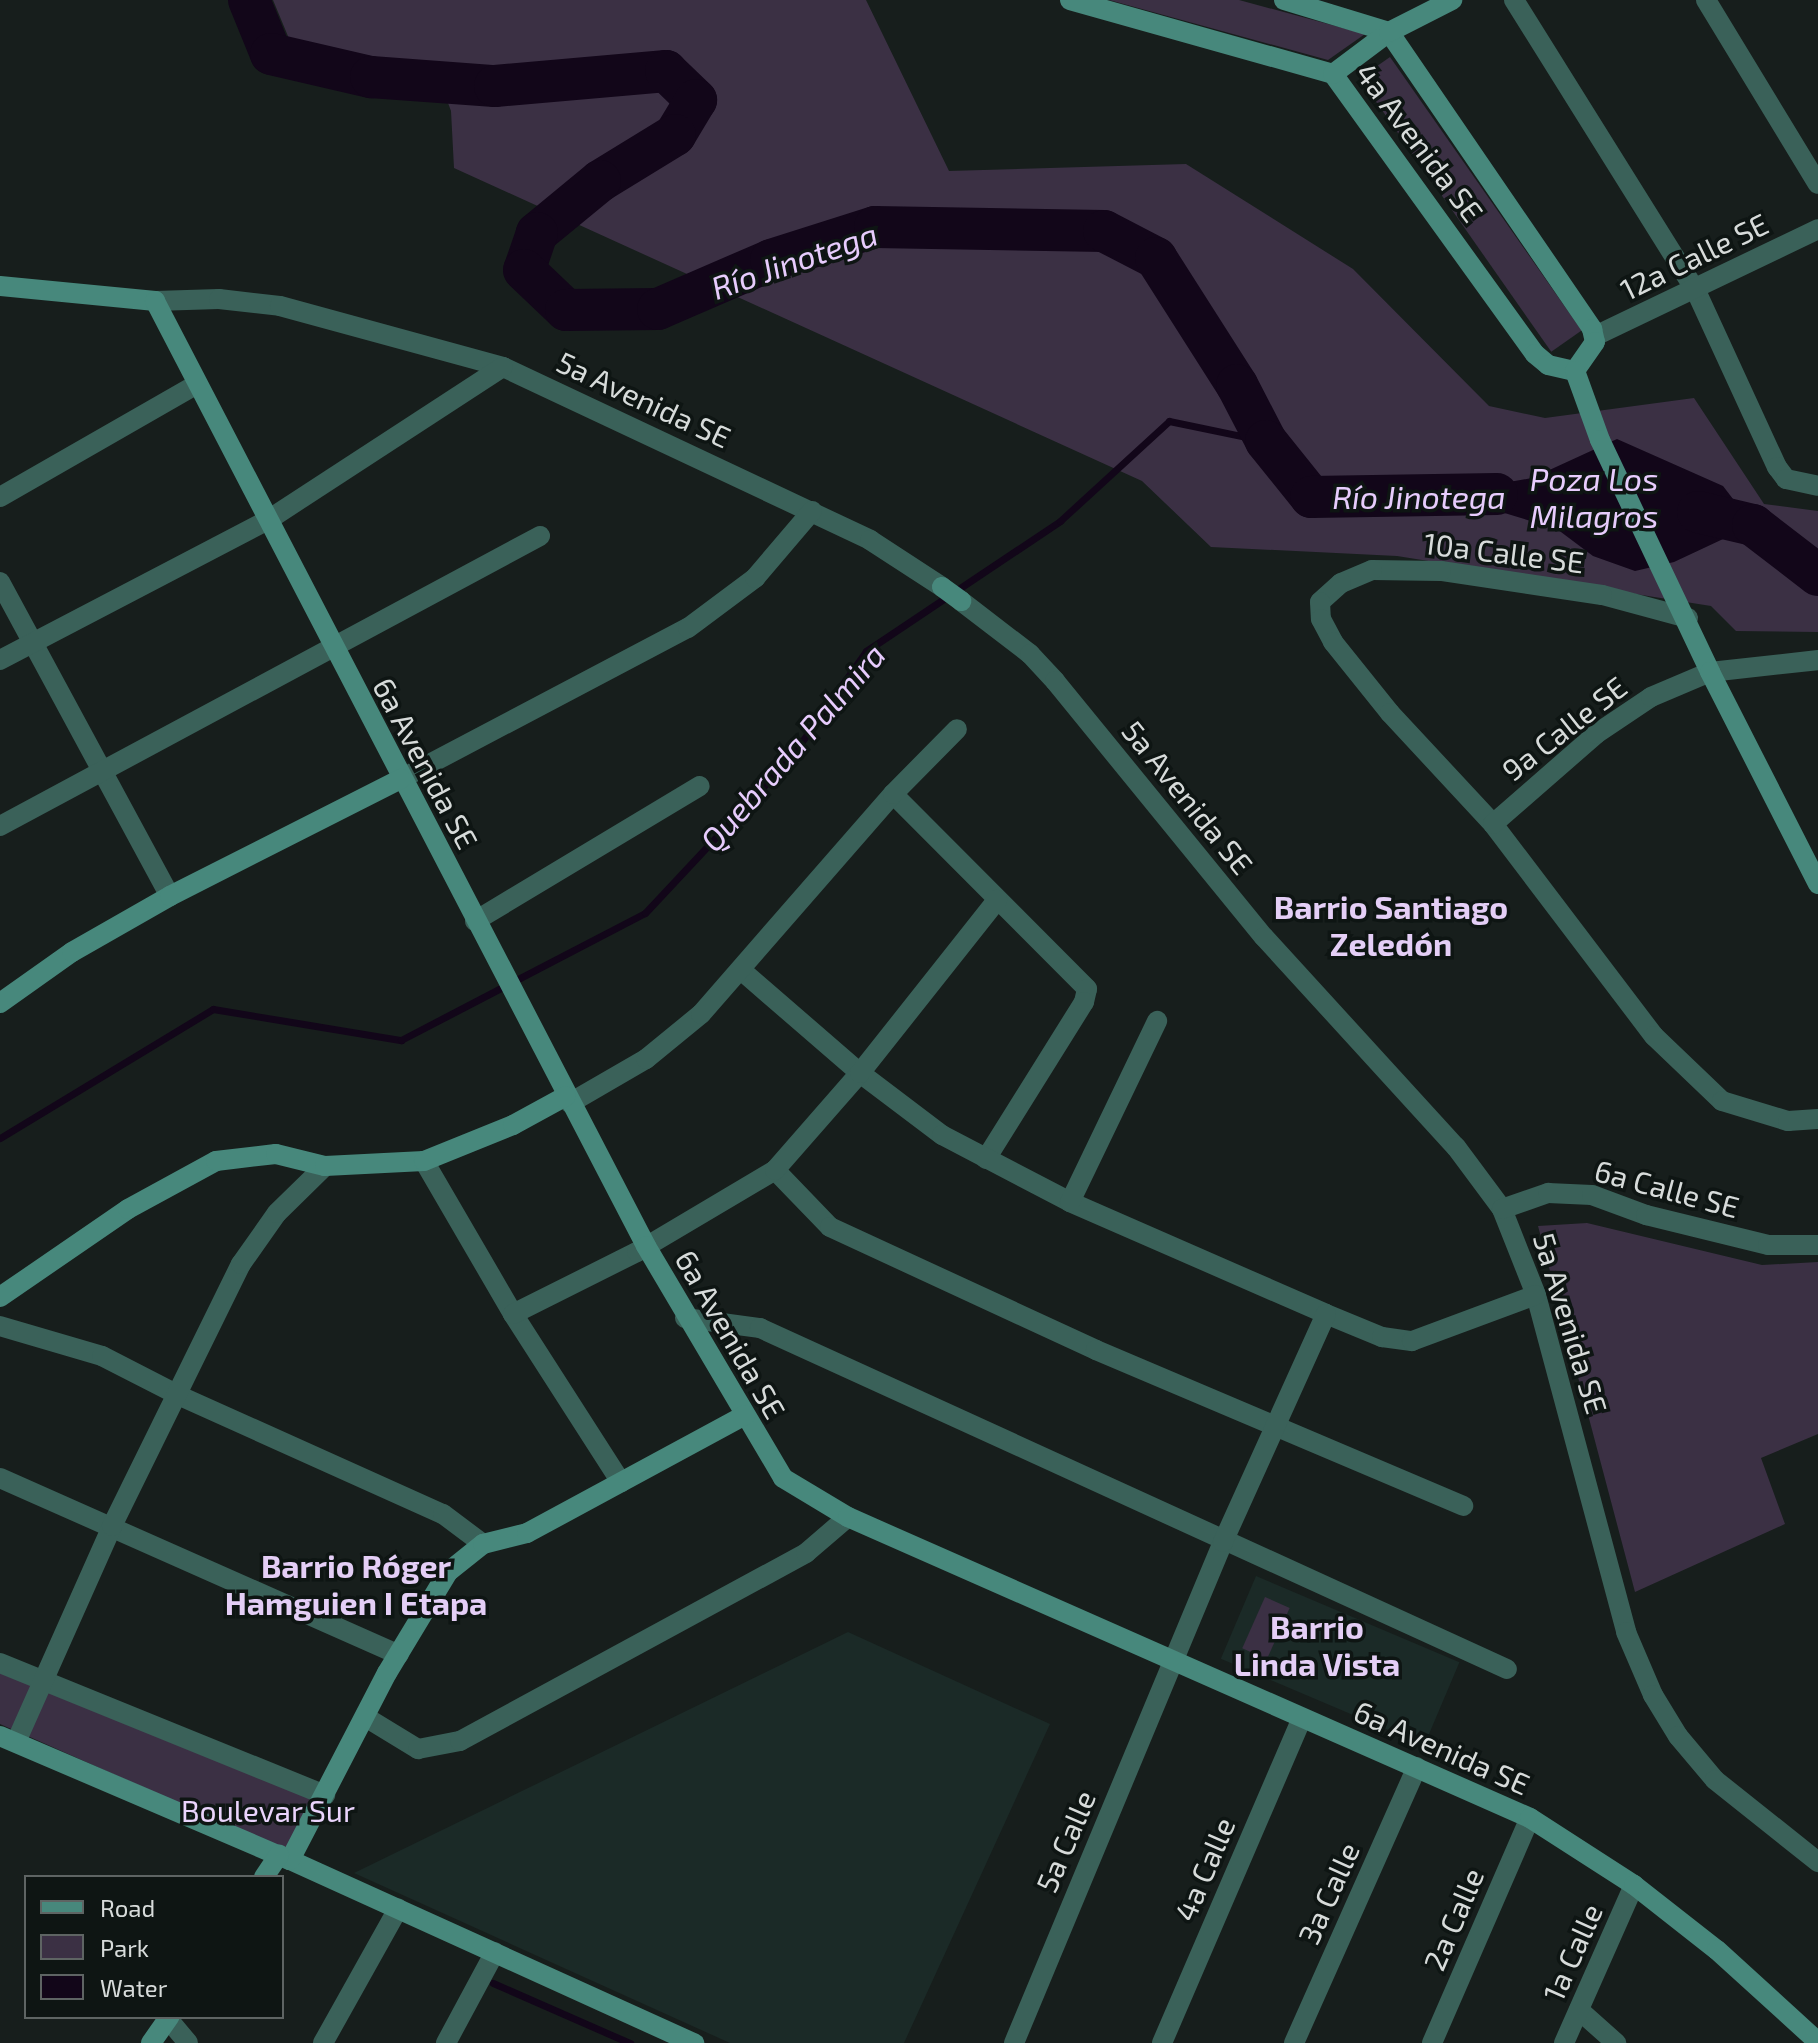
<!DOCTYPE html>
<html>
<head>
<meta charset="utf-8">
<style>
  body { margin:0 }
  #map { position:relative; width:1818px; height:2043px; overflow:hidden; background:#171e1c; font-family:"Exo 2",sans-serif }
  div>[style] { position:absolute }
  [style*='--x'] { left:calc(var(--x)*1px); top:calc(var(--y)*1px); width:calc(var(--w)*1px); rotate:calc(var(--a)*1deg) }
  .built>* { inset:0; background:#1b2a27; transform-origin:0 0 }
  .green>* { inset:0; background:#3b3044; transform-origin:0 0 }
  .water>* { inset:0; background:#120619 }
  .stream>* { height:7px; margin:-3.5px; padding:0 3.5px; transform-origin:3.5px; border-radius:3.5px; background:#120619 }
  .river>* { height:42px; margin:-21px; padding:0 21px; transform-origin:21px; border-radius:21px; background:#120619 }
  .street>* { height:20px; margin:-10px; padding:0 10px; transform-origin:10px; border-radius:10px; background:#3a6159 }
  .secondary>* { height:20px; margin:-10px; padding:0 10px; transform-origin:10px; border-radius:10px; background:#47887c }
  span { translate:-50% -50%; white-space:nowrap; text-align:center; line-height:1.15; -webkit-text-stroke:7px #0e1513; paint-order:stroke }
  .street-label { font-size:30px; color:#d7dbda }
  .park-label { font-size:30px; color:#ead4fc }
  .water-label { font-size:32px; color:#e7ccfd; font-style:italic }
  .neighbourhood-label { font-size:32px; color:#e4cef6; font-weight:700 }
  .legend { position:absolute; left:24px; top:1875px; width:260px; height:144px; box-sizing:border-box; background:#0e1513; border:2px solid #5e6463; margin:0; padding:10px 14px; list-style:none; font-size:24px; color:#d7dbda }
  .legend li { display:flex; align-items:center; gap:16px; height:40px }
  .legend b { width:40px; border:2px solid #5e6463 }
</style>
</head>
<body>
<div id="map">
  <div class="built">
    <i style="left:1256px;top:1576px;width:221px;height:90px;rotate:23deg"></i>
    <i style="clip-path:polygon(848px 1632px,1050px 1724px,904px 2043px,730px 2043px,354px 1873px)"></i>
  </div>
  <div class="green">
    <i style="clip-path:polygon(273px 0,866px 0,949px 171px,1186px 164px,1353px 269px,1489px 406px,1545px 418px,1694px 398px,1764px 504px,1818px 511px,1818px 632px,1736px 631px,1711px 606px,1397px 556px,1211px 547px,1142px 481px,454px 168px,451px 111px,435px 68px,290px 41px)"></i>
    <i style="clip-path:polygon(1109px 0,1239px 0,1365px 34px,1328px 60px)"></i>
    <i style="left:1390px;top:57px;width:334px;height:37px;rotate:55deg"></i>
    <i style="clip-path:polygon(1587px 1223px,1762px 1265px,1818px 1262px,1818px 1434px,1761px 1458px,1785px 1524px,1635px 1592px,1538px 1226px)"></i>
    <i style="left:1265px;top:1597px;width:27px;height:56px;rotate:24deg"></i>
    <i style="clip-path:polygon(0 1657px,45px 1676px,18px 1732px,0 1724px)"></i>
    <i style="left:50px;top:1678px;width:295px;height:62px;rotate:24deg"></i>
  </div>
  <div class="water">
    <i style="clip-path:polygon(1617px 439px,1723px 486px,1753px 525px,1674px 562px,1635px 571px,1593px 556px,1557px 529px,1442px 494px,1532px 478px)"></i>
  </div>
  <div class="stream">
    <i style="--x:0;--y:1138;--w:249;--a:-31.2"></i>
    <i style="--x:213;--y:1009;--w:191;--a:9.4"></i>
    <i style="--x:401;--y:1040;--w:275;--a:-27.5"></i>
    <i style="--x:645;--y:913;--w:214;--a:-46.9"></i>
    <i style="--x:791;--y:757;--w:130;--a:-54.7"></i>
    <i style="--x:866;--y:651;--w:234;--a:-33.8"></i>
    <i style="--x:1060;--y:521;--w:148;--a:-42.5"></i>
    <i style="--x:1169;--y:421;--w:99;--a:11.7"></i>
    <i style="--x:493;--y:1983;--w:150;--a:23.7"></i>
  </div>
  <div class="river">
    <i style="--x:249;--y:0;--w:58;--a:67.8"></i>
    <i style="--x:271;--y:54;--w:103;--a:13"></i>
    <i style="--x:371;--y:77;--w:124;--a:4.2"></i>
    <i style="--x:495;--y:86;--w:172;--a:-5"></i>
    <i style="--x:666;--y:71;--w:42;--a:44"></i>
    <i style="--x:696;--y:100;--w:41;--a:121"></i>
    <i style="--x:675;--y:135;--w:88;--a:148.5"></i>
    <i style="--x:600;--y:181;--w:82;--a:140.5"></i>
    <i style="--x:537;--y:233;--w:39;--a:109"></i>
    <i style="--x:524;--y:270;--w:58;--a:43.6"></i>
    <i style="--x:566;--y:310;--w:92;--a:-0.6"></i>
    <i style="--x:658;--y:309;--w:123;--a:-23.4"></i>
    <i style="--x:771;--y:260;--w:109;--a:-17.6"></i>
    <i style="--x:875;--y:227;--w:229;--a:1"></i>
    <i style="--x:1104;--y:231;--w:59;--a:27.4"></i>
    <i style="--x:1156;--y:258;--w:151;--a:57.5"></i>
    <i style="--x:1237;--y:385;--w:63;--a:62.6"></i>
    <i style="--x:1266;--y:441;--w:72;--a:51.2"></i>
    <i style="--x:1311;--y:497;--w:186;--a:-0.9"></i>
    <i style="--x:1698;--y:512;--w:57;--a:13.3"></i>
    <i style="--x:1753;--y:525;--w:82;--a:37.6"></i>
  </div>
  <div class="street">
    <i style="--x:1514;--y:0;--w:343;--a:58"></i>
    <i style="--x:1696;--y:291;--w:194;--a:65.3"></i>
    <i style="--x:1777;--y:467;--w:15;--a:53"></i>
    <i style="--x:1786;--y:479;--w:33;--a:12"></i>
    <i style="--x:1706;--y:0;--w:215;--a:58.7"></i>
    <i style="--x:155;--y:301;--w:64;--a:-1.8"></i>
    <i style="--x:219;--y:299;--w:61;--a:6.5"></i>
    <i style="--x:280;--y:306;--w:231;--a:15.3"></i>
    <i style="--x:503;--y:367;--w:406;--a:25.2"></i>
    <i style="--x:870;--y:540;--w:86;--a:33.1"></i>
    <i style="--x:1595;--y:336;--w:247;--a:-25.6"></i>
    <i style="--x:0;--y:497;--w:227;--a:-29.8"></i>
    <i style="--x:0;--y:582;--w:357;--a:61.6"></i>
    <i style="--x:961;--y:601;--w:87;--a:37.5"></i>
    <i style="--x:1030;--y:654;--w:37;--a:47"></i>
    <i style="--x:1055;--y:681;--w:330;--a:50.8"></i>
    <i style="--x:1264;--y:937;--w:285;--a:47.6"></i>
    <i style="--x:1456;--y:1147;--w:77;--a:53.4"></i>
    <i style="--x:1502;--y:1209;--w:92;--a:68.4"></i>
    <i style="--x:1536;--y:1295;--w:349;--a:75"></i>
    <i style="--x:1626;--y:1632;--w:69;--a:66.8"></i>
    <i style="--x:1653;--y:1695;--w:48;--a:58.6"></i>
    <i style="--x:1678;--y:1736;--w:57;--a:49.9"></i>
    <i style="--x:1715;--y:1780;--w:132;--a:38.5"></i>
    <i style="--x:1688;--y:618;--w:89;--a:-165"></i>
    <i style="--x:1602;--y:595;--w:163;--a:-171.5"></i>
    <i style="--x:1441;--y:571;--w:69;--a:-179.2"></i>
    <i style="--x:1372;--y:570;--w:34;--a:157"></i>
    <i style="--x:1341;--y:583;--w:28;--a:138"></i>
    <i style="--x:1320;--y:602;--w:17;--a:87"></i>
    <i style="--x:1321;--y:619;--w:26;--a:62"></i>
    <i style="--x:1333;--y:642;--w:91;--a:51.2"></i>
    <i style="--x:1390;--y:713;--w:151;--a:47.1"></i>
    <i style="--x:1493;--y:824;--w:266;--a:52.8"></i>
    <i style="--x:1654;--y:1036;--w:94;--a:43.7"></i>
    <i style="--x:1722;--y:1101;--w:69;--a:16.9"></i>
    <i style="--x:1788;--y:1121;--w:30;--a:-4"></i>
    <i style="--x:0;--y:660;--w:302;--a:-27.6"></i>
    <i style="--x:268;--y:520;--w:280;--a:-33.1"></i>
    <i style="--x:401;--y:779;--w:324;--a:-27.8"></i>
    <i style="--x:688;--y:628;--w:84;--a:-36.7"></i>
    <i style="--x:755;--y:578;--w:88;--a:-49.6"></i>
    <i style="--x:893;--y:794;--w:275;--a:45.1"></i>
    <i style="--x:1087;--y:989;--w:13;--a:103"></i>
    <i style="--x:1084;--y:1002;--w:185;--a:122"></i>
    <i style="--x:1493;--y:824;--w:137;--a:-41.1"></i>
    <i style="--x:1596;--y:734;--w:66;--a:-33.9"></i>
    <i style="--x:1651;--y:697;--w:64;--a:-23"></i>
    <i style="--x:1710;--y:672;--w:109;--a:-6.3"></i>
    <i style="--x:0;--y:826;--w:613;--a:-28.24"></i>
    <i style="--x:475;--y:921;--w:262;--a:-31"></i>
    <i style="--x:741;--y:970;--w:157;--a:40.9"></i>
    <i style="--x:860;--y:1073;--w:103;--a:37.1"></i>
    <i style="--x:942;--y:1135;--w:144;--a:27.6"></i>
    <i style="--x:1070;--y:1202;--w:279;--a:23.6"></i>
    <i style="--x:1326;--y:1314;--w:61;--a:22.3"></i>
    <i style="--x:1382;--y:1337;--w:30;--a:8"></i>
    <i style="--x:1412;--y:1341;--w:132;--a:-20.4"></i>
    <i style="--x:570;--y:1103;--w:88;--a:-30.1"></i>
    <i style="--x:646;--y:1059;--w:71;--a:-39.3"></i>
    <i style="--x:701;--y:1014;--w:292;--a:-48.9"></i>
    <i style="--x:893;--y:794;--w:91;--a:-45.4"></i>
    <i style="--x:424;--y:1161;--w:177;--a:59.8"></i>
    <i style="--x:513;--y:1314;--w:200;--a:57.3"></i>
    <i style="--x:775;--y:1170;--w:79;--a:46"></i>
    <i style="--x:830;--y:1227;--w:293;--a:24.8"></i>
    <i style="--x:1096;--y:1350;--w:399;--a:23"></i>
    <i style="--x:1070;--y:1202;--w:201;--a:-64.3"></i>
    <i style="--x:1502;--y:1209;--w:49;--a:-19.2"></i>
    <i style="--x:1548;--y:1193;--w:44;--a:2.6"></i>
    <i style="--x:1592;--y:1195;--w:58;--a:20.3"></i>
    <i style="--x:1646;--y:1215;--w:126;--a:13.8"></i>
    <i style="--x:1768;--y:1245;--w:50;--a:0"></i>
    <i style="--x:513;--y:1314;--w:139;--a:-26.6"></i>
    <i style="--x:637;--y:1252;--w:161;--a:-30.7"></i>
    <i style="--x:775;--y:1170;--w:129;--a:-48.8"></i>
    <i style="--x:860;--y:1073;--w:221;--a:-51.6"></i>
    <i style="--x:685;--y:1318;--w:76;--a:7.6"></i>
    <i style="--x:760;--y:1328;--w:821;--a:24.54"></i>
    <i style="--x:0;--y:1326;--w:106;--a:16.4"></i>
    <i style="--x:102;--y:1356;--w:88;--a:27.1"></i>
    <i style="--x:180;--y:1396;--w:288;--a:24.2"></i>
    <i style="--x:443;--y:1514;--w:50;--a:36.9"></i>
    <i style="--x:0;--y:1478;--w:436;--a:23.9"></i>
    <i style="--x:0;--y:1663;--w:351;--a:22.1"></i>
    <i style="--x:367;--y:1718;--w:60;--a:31.3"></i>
    <i style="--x:418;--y:1749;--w:43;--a:-10.8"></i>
    <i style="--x:460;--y:1741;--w:394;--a:-28.5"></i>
    <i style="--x:806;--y:1553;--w:55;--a:-40.6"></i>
    <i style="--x:16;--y:1742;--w:236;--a:-66"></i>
    <i style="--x:112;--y:1526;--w:292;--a:-63.8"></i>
    <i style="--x:241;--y:1264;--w:62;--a:-54.8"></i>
    <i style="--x:277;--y:1213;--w:67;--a:-44.4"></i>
    <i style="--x:1579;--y:2010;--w:50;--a:41.7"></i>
    <i style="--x:168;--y:2019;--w:31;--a:50"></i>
    <i style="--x:323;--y:2043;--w:154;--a:-60.8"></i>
    <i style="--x:446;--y:2043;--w:103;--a:-61.7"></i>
    <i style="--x:1014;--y:2043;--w:543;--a:-67.36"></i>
    <i style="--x:1223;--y:1542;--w:250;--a:-65.7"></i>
    <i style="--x:1162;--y:2043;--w:354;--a:-66.7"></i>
    <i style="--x:1294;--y:2043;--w:302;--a:-66"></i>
    <i style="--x:1432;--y:2043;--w:245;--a:-66.5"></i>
    <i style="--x:1564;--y:2043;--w:173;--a:-66.1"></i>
  </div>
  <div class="secondary">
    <i style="--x:1070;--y:0;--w:273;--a:15.7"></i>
    <i style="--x:1333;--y:74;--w:345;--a:54.2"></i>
    <i style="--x:1535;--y:354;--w:17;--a:40"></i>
    <i style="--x:1548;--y:365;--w:28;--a:13"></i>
    <i style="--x:1284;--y:0;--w:110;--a:16.9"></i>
    <i style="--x:1389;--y:32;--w:360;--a:55.6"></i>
    <i style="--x:1592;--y:329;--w:13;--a:77"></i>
    <i style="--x:1595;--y:342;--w:35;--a:125"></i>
    <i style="--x:1333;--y:74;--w:70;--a:-36.9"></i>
    <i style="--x:1389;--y:32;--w:71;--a:-26.9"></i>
    <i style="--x:0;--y:286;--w:156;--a:5.5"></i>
    <i style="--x:155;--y:301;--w:1065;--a:62.54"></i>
    <i style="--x:646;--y:1246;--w:269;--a:59.4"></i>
    <i style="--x:783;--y:1478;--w:76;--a:31"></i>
    <i style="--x:848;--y:1517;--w:745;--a:23.81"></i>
    <i style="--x:1530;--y:1818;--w:124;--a:32.8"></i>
    <i style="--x:1634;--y:1885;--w:105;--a:38.1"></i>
    <i style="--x:1717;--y:1950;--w:137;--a:42.3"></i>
    <i style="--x:1575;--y:371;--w:73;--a:70.1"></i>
    <i style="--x:1600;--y:440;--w:257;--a:64.6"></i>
    <i style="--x:1710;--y:672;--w:238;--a:63"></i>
    <i style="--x:942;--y:587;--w:24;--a:36"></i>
    <i style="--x:0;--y:1003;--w:88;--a:-35.3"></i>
    <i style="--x:72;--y:952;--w:113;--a:-29.7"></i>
    <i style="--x:170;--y:896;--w:259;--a:-26.9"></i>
    <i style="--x:0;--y:1297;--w:155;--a:-34.5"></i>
    <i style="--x:128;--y:1209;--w:100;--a:-28.6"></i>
    <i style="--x:216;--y:1161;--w:60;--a:-6.7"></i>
    <i style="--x:276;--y:1154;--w:50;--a:13.8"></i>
    <i style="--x:325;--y:1166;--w:99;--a:-2.9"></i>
    <i style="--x:424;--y:1161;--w:96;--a:-22"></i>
    <i style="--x:513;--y:1125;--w:60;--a:-28.7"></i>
    <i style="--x:0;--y:1736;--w:315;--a:23.2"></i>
    <i style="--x:290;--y:1860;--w:444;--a:24.4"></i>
    <i style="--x:290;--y:1860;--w:211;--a:-62.6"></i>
    <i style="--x:387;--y:1673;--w:118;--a:-58.9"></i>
    <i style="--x:448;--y:1572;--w:45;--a:-38.7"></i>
    <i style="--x:483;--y:1544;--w:45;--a:-14"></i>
    <i style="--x:527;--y:1533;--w:248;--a:-28.4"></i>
    <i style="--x:264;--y:1877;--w:27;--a:-56"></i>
    <i style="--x:151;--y:2043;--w:32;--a:-55"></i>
  </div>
  <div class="street-label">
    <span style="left:1420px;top:142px;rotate:53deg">4a Avenida SE</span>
    <span style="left:1694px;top:256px;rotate:-26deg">12a Calle SE</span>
    <span style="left:644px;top:399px;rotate:25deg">5a Avenida SE</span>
    <span style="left:1504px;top:552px;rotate:7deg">10a Calle SE</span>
    <span style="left:1564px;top:728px;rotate:-38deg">9a Calle SE</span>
    <span style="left:426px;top:763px;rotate:62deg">6a Avenida SE</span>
    <span style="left:1188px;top:797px;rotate:51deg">5a Avenida SE</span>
    <span style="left:1667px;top:1188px;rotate:15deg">6a Calle SE</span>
    <span style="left:1571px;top:1323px;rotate:73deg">5a Avenida SE</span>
    <span style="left:731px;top:1334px;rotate:60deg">6a Avenida SE</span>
    <span style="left:1442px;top:1747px;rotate:24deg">6a Avenida SE</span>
    <span style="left:1065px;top:1841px;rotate:-67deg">5a Calle</span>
    <span style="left:1204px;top:1869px;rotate:-67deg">4a Calle</span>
    <span style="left:1328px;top:1893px;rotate:-66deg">3a Calle</span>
    <span style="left:1453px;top:1919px;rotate:-67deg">2a Calle</span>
    <span style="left:1572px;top:1952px;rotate:-66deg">1a Calle</span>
  </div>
  <div class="park-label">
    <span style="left:268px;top:1810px">Boulevar Sur</span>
  </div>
  <div class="water-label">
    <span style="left:794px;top:260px;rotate:-19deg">Río Jinotega</span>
    <span style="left:1594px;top:497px">Poza Los<br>Milagros</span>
    <span style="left:1419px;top:496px">Río Jinotega</span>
    <span style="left:792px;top:747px;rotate:-49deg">Quebrada Palmira</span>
  </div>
  <div class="neighbourhood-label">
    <span style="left:1391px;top:925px">Barrio Santiago<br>Zeledón</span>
    <span style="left:356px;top:1584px">Barrio Róger<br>Hamguien I Etapa</span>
    <span style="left:1317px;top:1645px">Barrio<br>Linda Vista</span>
  </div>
  <ul class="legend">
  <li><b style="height:10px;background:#47887c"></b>Road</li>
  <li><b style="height:22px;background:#3b3044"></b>Park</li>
  <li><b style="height:22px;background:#120619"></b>Water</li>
  </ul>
</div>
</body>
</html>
